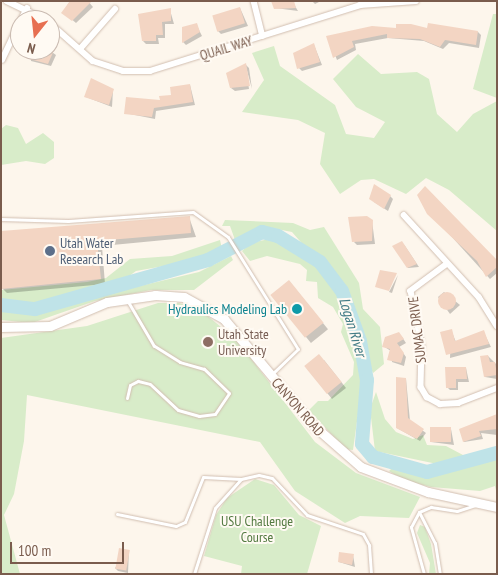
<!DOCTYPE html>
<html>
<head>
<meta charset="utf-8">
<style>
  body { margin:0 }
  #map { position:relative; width:498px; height:575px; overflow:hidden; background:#fdf6ec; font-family:"PT Sans Narrow",sans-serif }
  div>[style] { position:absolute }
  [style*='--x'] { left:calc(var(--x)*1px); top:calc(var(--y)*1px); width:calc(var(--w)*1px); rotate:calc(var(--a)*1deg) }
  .green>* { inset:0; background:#d8ecc9 }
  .shadow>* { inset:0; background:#0003; transform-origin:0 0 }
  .river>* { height:14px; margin:-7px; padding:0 7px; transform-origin:7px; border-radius:7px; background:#bfe3e8 }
  .building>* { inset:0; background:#f3d5c3; transform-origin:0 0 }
  .round { border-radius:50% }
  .roads { filter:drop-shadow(0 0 1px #d1beb0) drop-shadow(0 0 1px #d1beb0) }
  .lane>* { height:3px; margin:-1.5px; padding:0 1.5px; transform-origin:1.5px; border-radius:1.5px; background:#fff }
  .street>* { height:5.5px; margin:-2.75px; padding:0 2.75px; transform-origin:2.75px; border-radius:2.75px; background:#fff }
  .secondary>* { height:9px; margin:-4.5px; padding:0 4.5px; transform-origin:4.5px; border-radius:4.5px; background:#fff }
  .dots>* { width:14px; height:14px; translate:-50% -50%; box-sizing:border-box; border:2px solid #fffaf3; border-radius:50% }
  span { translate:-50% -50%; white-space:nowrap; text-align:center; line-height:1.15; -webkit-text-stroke:4px #fffaf3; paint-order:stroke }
  .street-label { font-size:14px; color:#7a5c4d }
  .service-label { font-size:14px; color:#4e5e75 }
  .left { translate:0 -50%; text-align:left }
  .culture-label { font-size:14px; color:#0d838f }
  .right { translate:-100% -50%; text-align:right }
  .education-label { font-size:14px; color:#785e54 }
  .park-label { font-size:14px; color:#537a41 }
  .water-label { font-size:15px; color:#437c86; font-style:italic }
  .frame { position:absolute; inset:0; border:2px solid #7a5c4d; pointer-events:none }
  .north { position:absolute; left:10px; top:10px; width:50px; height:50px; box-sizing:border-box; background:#fffaf3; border:1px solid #cabbb1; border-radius:50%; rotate:196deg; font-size:14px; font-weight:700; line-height:20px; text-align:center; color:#7a5c4d }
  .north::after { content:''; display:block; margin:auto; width:18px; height:22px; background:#e76f51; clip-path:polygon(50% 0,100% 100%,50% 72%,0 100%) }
  .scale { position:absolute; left:10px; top:542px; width:114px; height:22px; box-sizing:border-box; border:2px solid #7a5c4d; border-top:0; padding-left:6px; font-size:15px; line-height:18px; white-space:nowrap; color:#7a5c4d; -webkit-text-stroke:4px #fffaf3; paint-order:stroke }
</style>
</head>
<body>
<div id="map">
  <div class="green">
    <i style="clip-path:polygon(493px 14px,497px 14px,497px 98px,473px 89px)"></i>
    <i style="clip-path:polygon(274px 46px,280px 66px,335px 105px,346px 134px,374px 138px,385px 122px,356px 107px,333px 79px,358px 54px,381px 74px,417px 72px,429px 79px,437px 114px,457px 132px,473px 114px,497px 101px,497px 231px,449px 190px,426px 178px,406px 194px,374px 179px,361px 180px,340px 194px,320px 164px,325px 133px,298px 120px,242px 112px,264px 80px,252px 53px)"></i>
    <i style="clip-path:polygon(6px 125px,18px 128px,26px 144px,43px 133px,54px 142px,54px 158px,45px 164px,26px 161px,1px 165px,1px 129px)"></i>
    <i style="clip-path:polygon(225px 220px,293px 223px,310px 230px,324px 227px,359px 283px,363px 309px,380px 327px,384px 364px,373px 373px,366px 357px,353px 450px,345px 449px,309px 410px,318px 401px,328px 401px,353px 375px,354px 362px,341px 332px,343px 324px,333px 307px,318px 298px,317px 282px,306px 281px,307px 270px,300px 264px,267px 256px,250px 261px,242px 251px,251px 243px,269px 239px,281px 240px,307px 261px,312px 261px,312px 255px,292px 232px,267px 227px,235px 240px,230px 226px,222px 226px)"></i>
    <i style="clip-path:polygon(220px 240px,222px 249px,209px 258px,136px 271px,121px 282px,69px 298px,72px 302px,199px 272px,231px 256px,233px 260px,194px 290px,151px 290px,95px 301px,32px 323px,1px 320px,1px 290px,87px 282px,106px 278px,130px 259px,172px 256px)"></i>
    <i style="clip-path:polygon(158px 303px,179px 303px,200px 310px,236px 339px,315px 442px,356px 473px,420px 497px,409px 518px,360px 516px,345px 523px,295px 491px,260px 442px,27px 395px,24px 441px,14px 494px,4px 515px,20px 574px,1px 574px,1px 338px,87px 326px)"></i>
    <i style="clip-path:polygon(376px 392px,385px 419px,396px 432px,413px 439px,423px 435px,427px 445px,446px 446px,463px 455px,463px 463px,497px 458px,497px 495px,495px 486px,480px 491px,431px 487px,403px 480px,389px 471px,394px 466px,434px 476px,442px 465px,375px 451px,370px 409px)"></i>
    <i style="clip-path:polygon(255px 479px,274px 485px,299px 515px,321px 526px,307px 574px,241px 574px,242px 566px,204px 556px,216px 515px,227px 498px)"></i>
    <i style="clip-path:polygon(420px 525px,425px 527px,431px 544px,436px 574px,429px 574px,430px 563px,417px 533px)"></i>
  </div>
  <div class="shadow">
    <i style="clip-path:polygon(70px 1px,88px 1px,93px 7px,76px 23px,63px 12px)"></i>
    <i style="clip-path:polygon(292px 1px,298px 11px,275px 8px)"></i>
    <i style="clip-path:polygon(312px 1px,321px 1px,315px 4px)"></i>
    <i style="clip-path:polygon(240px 8px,248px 26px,221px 34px,218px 31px)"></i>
    <i style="clip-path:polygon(170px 10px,174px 24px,165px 24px,165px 38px,158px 38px,159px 44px,146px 44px,143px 41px)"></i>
    <i style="clip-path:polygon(196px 24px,202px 36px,186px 45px,183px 42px)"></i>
    <i style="clip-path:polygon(398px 30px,478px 32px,481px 35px,479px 48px,449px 43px,443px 49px,424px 41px,388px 38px,355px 44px,356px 50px,337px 60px,328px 37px)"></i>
    <i style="clip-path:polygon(314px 45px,322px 65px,302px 71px,299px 68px)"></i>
    <i style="clip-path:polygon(30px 50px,49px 50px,56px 55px,51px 66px,31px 61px)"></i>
    <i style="clip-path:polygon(246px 65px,249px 68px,252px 89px,246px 67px,249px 89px,235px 91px,231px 88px)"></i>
    <i style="clip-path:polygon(190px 85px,195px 105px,156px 111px,155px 119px,125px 113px,161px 102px)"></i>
    <i style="clip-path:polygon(113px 90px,112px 107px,86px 97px)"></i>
    <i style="clip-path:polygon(390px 196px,393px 199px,388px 211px,374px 202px)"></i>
    <i style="clip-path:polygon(422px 204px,497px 261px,497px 273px,490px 279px)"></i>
    <i style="clip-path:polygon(189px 217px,196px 237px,102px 246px,105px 284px,7px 293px,2px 288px,1px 232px)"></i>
    <i style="clip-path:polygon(372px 221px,375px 244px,357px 245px,354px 242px)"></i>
    <i style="clip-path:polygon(402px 243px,405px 246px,419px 267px,408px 268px)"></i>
    <i style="clip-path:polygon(398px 275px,392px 293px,389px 292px)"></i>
    <i style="left:289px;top:281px;width:62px;height:22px;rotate:51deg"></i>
    <i style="clip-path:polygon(444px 292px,460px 305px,450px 314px,438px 297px)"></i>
    <i style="clip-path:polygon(451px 330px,456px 342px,483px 331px,491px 347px,450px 358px)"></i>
    <i style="clip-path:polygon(402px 337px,406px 343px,399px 347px,406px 357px,404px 366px,392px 362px,391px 351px,383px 346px)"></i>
    <i style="clip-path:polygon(488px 356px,497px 365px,497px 379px,485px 377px)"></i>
    <i style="clip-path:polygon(324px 360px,346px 388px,332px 399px,305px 366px)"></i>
    <i style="clip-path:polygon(466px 368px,469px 382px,458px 382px,458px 390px,450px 390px,447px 387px)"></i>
    <i style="clip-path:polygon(406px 379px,410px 421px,426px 433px,420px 441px,397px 428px)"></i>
    <i style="clip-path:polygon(497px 416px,497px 435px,481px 433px,483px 439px,464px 442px,460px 430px)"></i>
    <i style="clip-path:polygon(451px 429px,454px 445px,431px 442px)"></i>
    <i style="clip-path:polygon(129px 551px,128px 573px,118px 571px,115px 568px)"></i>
    <i style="clip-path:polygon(353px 555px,355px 567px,339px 562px)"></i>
  </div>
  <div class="river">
    <i style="--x:1;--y:305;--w:34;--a:7"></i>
    <i style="--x:35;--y:309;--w:180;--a:-15.8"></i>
    <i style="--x:208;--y:260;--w:61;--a:-27.4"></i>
    <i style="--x:262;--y:232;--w:16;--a:14"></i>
    <i style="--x:278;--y:236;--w:49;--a:31.8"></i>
    <i style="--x:320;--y:262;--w:36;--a:53"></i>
    <i style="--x:342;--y:291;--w:53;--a:70.2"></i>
    <i style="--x:360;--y:341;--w:40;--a:80"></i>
    <i style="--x:367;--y:380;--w:64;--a:94.5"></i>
    <i style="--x:362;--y:444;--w:17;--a:50"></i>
    <i style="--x:373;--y:457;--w:56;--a:15.5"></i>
    <i style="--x:427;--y:472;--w:73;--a:-15.2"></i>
  </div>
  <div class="building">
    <i style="clip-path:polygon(70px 1px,92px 1px,72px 21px,61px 13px)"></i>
    <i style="clip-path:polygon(271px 1px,294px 1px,296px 8px,274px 9px)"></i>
    <i style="left:240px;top:7px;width:17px;height:29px;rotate:73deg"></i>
    <i style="clip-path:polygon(171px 8px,171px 21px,162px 22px,163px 35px,156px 35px,156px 41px,142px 41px,138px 14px)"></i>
    <i style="clip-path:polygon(197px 23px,200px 32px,182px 43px,182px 27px)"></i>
    <i style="clip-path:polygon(428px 23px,478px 31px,476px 45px,445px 40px,440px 47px,420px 39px,387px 38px,387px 34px,352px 41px,354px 47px,333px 58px,326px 36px,372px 26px,396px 28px,396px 24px,411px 24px,427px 28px)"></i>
    <i style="clip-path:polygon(314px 43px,320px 62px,297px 69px,293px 53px)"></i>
    <i style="clip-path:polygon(30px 50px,54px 50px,48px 64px,26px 58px)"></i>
    <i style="clip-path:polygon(246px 63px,250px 86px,230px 88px,226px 73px)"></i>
    <i style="clip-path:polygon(91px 78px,114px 89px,109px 105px,84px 97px)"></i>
    <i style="clip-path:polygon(190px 84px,193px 102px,154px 108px,152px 117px,124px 114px,126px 97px,160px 100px,159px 96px,171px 95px,170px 87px)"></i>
    <i style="clip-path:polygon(374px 184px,391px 195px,384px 209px,369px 199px)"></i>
    <i style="clip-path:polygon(425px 186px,497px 260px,497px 267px,486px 277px,477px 261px,427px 214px,417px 195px)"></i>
    <i style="clip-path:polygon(190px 216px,191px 233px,97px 241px,101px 279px,1px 289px,1px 231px)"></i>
    <i style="clip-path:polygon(367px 216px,373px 220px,372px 241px,352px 242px,348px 217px)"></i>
    <i style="clip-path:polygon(402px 241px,417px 264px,407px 268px,392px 246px)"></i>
    <i style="clip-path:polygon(380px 270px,397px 273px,389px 291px,375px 287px)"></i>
    <i style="left:289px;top:280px;width:55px;height:24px;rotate:51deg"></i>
    <i class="round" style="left:438px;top:292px;width:18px;height:18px"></i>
    <i style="clip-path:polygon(452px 329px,455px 341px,484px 330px,489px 344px,446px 355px,440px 332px)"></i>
    <i style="clip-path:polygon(399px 332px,404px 339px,397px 343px,404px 353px,401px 363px,387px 360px,390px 349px,382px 347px,385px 337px)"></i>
    <i style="left:319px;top:354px;width:36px;height:19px;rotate:51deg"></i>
    <i style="clip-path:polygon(488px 355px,490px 362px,495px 362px,497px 375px,484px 377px,480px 356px)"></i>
    <i style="clip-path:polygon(445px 367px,466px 367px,467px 379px,456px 379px,456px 388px,446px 388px)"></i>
    <i style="clip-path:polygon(396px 377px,406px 378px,408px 418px,424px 429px,417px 439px,396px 428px)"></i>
    <i style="clip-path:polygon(497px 414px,497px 429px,479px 431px,481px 436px,463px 442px,459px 429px)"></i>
    <i style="left:430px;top:427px;width:21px;height:15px"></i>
    <i style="left:119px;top:548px;width:11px;height:21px;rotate:10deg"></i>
    <i style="clip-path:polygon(339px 552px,354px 554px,352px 565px,338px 562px)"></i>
  </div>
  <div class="roads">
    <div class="lane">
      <i style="--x:1;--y:219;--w:67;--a:1.7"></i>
      <i style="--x:68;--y:221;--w:125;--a:-4.1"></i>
      <i style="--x:193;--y:212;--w:43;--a:35.5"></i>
      <i style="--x:228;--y:237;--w:132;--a:58"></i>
      <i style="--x:298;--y:349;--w:37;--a:136"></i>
      <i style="--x:127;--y:398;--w:13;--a:-77"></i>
      <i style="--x:130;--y:385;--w:9;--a:-27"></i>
      <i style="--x:138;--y:381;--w:12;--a:14"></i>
      <i style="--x:150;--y:384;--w:38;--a:43"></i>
      <i style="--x:178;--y:410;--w:22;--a:16"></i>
      <i style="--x:199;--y:416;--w:16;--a:-7"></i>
      <i style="--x:215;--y:414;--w:25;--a:-56"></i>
      <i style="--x:229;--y:393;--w:35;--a:-136"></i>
      <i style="--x:204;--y:369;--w:25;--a:-164"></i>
      <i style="--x:180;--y:362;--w:31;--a:-148"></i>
      <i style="--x:154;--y:346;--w:53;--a:-120.4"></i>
      <i style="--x:419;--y:512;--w:35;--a:63"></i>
      <i style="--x:435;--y:543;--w:31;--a:81"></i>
      <i style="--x:117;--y:514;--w:60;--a:11.5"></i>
      <i style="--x:176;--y:526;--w:10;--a:-24"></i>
      <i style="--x:185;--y:522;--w:48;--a:-68.2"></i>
      <i style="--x:203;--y:477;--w:38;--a:3"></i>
      <i style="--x:194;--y:574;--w:69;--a:-72.3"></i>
      <i style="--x:215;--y:508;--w:39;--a:-48"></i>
      <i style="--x:241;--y:479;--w:18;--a:-13"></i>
      <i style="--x:259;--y:475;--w:13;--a:13"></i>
      <i style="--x:272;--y:478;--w:51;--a:46.6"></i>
      <i style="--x:307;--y:515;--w:59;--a:18.7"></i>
      <i style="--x:363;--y:534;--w:13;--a:61"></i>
      <i style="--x:369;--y:545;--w:29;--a:86"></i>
      <i style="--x:424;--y:574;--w:49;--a:-105.5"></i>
      <i style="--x:411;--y:527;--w:17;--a:-62"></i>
      <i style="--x:419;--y:512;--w:13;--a:-23"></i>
      <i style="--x:431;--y:507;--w:26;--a:9"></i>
      <i style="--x:457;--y:511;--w:20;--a:-18"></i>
    </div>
    <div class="street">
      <i style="--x:7;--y:1;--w:43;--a:26"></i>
      <i style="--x:254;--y:1;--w:36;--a:76"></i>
      <i style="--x:21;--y:20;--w:13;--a:-63"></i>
      <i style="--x:50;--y:23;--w:57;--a:41.5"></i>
      <i style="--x:93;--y:61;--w:32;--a:18"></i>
      <i style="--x:123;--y:71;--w:27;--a:0"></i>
      <i style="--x:150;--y:71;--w:220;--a:-17.4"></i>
      <i style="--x:360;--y:5;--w:56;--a:-4.1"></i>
      <i style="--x:80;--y:49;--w:53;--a:-48.8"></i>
      <i style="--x:2;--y:60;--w:42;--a:-64.7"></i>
      <i style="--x:404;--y:215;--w:111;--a:47.6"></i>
      <i style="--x:479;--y:297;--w:34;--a:58"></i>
      <i style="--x:446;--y:265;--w:44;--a:143.4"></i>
      <i style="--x:411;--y:291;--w:56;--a:78.7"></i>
      <i style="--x:422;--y:346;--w:41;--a:91.4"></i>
      <i style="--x:421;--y:387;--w:12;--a:59"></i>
      <i style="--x:427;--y:397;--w:15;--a:28"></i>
      <i style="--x:440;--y:404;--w:18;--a:-3"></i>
      <i style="--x:458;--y:403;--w:42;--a:-21"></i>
    </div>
    <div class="secondary">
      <i style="--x:1;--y:327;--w:49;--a:-1.2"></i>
      <i style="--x:50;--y:326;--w:62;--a:-22.8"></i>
      <i style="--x:107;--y:302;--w:49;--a:-8.3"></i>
      <i style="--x:155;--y:295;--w:29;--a:4"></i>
      <i style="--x:184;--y:297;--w:46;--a:28.8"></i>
      <i style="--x:224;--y:319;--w:137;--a:50"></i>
      <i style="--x:312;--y:424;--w:65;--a:41.3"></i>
      <i style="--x:361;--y:467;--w:72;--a:20.5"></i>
      <i style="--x:428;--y:492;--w:71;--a:12.3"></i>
    </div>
  </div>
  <div class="dots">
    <i style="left:50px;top:251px;background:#5c6f8a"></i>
    <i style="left:297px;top:309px;background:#0f9aa8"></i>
    <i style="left:208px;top:342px;background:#8d6e63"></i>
  </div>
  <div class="street-label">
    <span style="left:226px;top:48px;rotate:-17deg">QUAIL WAY</span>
    <span style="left:417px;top:330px;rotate:-97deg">SUMAC DRIVE</span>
    <span style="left:298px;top:407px;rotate:49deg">CANYON ROAD</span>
  </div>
  <div class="service-label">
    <span class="left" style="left:60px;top:251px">Utah Water<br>Research Lab</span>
  </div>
  <div class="culture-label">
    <span class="right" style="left:287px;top:309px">Hydraulics Modeling Lab</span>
  </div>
  <div class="education-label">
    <span class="left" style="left:218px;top:342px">Utah State<br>University</span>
  </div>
  <div class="park-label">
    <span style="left:257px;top:529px">USU Challenge<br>Course</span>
  </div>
  <div class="water-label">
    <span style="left:353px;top:327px;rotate:73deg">Logan River</span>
  </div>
  <div class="frame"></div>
  <div class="north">N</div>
  <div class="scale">100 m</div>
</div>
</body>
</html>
